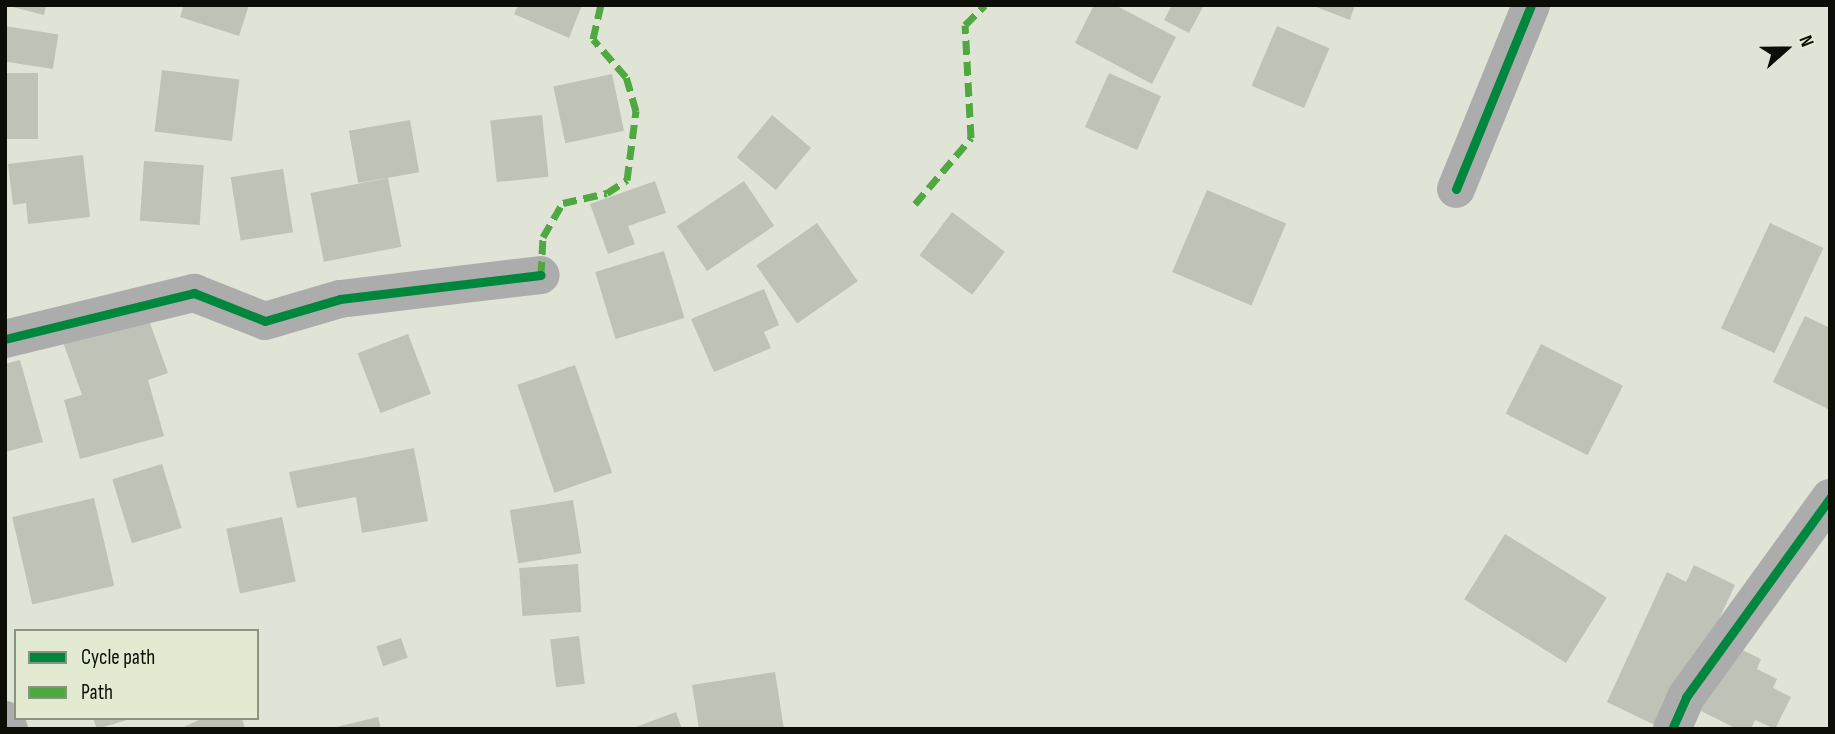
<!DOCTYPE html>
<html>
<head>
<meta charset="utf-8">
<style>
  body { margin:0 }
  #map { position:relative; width:1835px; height:734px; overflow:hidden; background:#e0e4d7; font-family:"Sofia Sans Condensed",sans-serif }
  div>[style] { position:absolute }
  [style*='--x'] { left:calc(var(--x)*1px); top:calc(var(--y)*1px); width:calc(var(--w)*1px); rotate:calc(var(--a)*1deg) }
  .building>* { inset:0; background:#bec2b7; transform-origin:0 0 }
  .street>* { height:38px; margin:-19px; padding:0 19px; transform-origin:19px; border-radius:19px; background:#adacac }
  .quiet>* { height:7px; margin-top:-3.5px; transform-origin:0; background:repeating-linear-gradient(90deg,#50a840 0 14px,transparent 0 21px) }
  .cycleway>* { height:9px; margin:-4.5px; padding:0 4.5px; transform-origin:4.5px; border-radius:4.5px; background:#00873e }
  span { translate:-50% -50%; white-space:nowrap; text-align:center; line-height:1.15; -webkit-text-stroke:5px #e2ead1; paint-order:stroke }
  .frame { position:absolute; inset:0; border:7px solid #0b0d06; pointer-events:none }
  .legend { position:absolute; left:14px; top:629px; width:245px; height:91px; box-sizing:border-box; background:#e2ead1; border:2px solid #8c9280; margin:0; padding:9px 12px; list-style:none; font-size:21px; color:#0b0d06 }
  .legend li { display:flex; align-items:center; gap:14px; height:35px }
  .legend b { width:35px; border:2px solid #8c9280 }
  .north { position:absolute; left:1751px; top:14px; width:70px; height:70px; -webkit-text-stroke:5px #e2ead1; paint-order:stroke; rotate:69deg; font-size:19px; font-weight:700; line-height:28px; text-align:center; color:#0b0d06 }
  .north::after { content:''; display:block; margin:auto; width:24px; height:32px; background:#0b0d06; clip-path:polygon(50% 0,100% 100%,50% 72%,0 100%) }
</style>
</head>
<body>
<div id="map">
  <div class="building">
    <i style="clip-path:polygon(5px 5px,46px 5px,44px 15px)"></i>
    <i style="clip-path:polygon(184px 5px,249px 5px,239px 36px,180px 17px)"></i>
    <i style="clip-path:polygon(518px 5px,582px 5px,569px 38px,514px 14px)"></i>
    <i style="clip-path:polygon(1094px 5px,1115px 5px,1176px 37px,1152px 84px,1075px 43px)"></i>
    <i style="clip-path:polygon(1172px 5px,1204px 5px,1189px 33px,1164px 20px)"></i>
    <i style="clip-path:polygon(1311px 5px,1355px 5px,1350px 20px)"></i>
    <i style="left:5px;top:26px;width:54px;height:35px;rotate:9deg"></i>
    <i style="left:1277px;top:26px;width:57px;height:65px;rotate:23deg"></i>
    <i style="left:162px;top:70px;width:78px;height:62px;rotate:7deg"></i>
    <i style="left:5px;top:73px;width:33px;height:66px"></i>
    <i style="left:1109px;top:73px;width:57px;height:59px;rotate:24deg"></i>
    <i style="left:612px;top:74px;width:58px;height:60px;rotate:78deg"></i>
    <i style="left:542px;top:115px;width:62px;height:52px;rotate:84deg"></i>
    <i style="left:772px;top:115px;width:51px;height:55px;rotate:40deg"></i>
    <i style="left:410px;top:120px;width:53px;height:62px;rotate:80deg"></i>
    <i style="clip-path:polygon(83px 155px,90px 217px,28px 224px,26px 203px,13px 205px,8px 164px)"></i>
    <i style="left:144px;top:161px;width:60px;height:60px;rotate:4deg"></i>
    <i style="left:283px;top:169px;width:64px;height:53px;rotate:81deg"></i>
    <i style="left:388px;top:178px;width:70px;height:79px;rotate:79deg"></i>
    <i style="clip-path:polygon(655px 181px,666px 213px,628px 226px,635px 244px,608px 254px,590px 204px)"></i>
    <i style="left:744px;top:181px;width:54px;height:81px;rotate:56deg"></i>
    <i style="left:1207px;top:190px;width:86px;height:89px;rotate:23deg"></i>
    <i style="left:952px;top:212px;width:66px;height:54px;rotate:37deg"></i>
    <i style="left:817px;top:223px;width:71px;height:74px;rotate:55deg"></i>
    <i style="left:1770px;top:223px;width:59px;height:116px;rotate:25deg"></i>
    <i style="left:664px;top:251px;width:70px;height:72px;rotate:73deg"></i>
    <i style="clip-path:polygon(764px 289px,779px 325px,764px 332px,771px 348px,714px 372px,691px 319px)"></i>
    <i style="clip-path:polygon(146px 312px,168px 373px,148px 380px,164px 436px,80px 459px,64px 400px,82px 395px,63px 342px)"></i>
    <i style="clip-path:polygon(1805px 316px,1830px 328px,1830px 410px,1773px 382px)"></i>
    <i style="left:408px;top:334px;width:64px;height:54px;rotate:69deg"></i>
    <i style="left:1541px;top:344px;width:92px;height:78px;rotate:27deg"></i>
    <i style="clip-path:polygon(20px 360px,43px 442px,5px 452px,5px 364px)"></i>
    <i style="left:575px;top:365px;width:114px;height:61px;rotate:71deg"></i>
    <i style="clip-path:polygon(414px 448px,428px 521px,362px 533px,356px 497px,297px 508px,289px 472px)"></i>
    <i style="left:162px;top:464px;width:67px;height:52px;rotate:73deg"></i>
    <i style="left:94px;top:498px;width:90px;height:84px;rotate:77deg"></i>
    <i style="left:573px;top:500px;width:54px;height:64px;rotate:81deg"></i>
    <i style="left:282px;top:517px;width:66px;height:57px;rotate:78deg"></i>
    <i style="left:1505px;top:534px;width:120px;height:77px;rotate:32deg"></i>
    <i style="left:578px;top:564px;width:48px;height:59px;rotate:86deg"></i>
    <i style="clip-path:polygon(1694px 565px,1735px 585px,1668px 729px,1663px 729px,1607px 702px,1667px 572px,1686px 582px)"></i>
    <i style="left:579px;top:636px;width:48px;height:29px;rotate:83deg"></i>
    <i style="left:401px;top:638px;width:21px;height:26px;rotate:71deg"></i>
    <i style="clip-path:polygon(1732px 645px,1761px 659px,1757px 669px,1777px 679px,1773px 688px,1791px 697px,1775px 729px,1755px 720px,1751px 729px,1737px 729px,1701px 711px)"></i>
    <i style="clip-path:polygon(775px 672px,784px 729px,699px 729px,692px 685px)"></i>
    <i style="clip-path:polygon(676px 712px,682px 729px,633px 729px,633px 728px)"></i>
    <i style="clip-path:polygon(378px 717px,381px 729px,332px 729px,332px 728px)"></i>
    <i style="clip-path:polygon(93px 718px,130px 718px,130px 719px,97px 729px)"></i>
    <i style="clip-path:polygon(203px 718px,242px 718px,245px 729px,180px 729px)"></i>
  </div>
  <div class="street">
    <i style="--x:1456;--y:189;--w:199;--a:-67.8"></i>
    <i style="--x:5;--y:339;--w:195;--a:-13.7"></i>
    <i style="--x:194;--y:293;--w:76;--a:21.5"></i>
    <i style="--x:265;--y:321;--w:78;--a:-16.3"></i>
    <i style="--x:340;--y:299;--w:202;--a:-6.8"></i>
    <i style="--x:5;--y:720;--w:10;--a:66"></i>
    <i style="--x:1672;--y:729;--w:35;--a:-66"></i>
    <i style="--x:1686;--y:697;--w:246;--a:-54.1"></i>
  </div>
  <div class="quiet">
    <i style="--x:915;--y:204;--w:87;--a:-49.7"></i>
    <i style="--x:971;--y:138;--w:113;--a:-93"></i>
    <i style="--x:965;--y:25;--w:28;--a:-45"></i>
    <i style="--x:541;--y:275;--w:38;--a:-87"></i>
    <i style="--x:543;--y:237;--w:39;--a:-60"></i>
    <i style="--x:563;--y:203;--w:45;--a:-12.8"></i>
    <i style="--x:607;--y:193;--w:24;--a:-33"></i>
    <i style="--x:627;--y:180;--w:70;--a:-82.6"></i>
    <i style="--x:636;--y:111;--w:35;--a:-106"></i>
    <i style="--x:626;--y:77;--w:50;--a:-131"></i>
    <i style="--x:593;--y:39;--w:35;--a:-77"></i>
  </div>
  <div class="cycleway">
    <i style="--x:1456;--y:189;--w:199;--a:-67.8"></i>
    <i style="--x:5;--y:339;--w:195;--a:-13.7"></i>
    <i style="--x:194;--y:293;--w:76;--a:21.5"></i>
    <i style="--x:265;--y:321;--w:78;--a:-16.3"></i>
    <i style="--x:340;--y:299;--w:202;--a:-6.8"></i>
    <i style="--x:1672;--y:729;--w:35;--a:-66"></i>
    <i style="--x:1686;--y:697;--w:246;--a:-54.1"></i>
  </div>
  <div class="frame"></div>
  <ul class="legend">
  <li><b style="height:9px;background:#00873e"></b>Cycle path</li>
  <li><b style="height:9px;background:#50a840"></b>Path</li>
  </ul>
  <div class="north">N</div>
</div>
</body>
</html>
